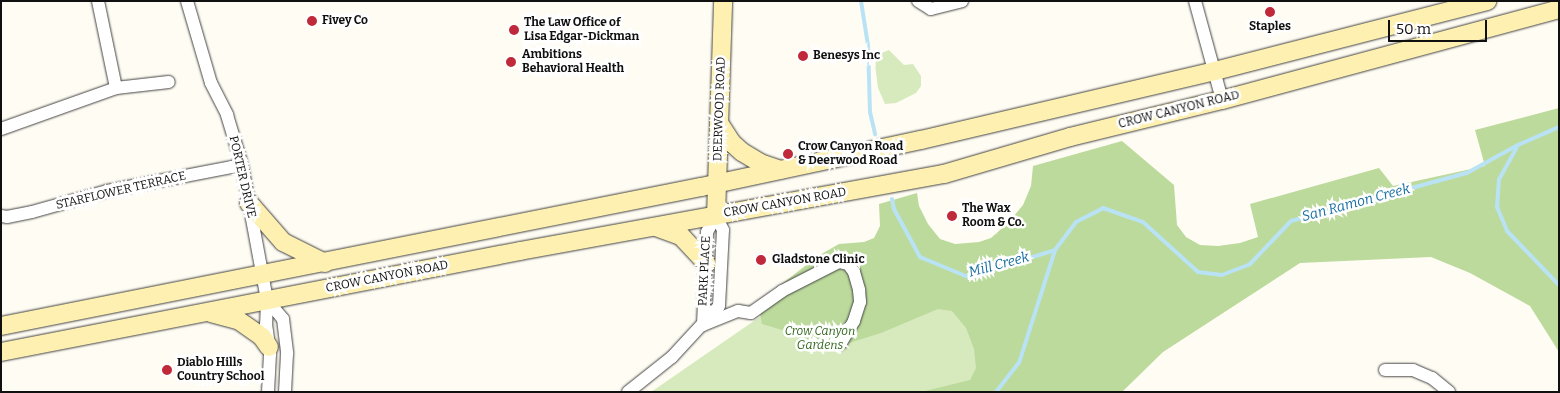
<!DOCTYPE html>
<html>
<head>
<meta charset="utf-8">
<style>
  body { margin:0 }
  #map { position:relative; width:1560px; height:393px; overflow:hidden; background:#fffcf3; font-family:Bitter,serif }
  div>[style] { position:absolute }
  [style*='--x'] { left:calc(var(--x)*1px); top:calc(var(--y)*1px); width:calc(var(--w)*1px); rotate:calc(var(--a)*1deg) }
  .green>* { inset:0; background:#d7eabd }
  .forest>* { inset:0; background:#bcda9c }
  .stream>* { height:4px; margin:-2px; padding:0 2px; transform-origin:2px; border-radius:2px; background:#b9e3f5 }
  .roads { filter:drop-shadow(0 0 1px #434343) drop-shadow(0 0 1px #434343) }
  .street>* { height:12px; margin:-6px; padding:0 6px; transform-origin:6px; border-radius:6px; background:#fff }
  .secondary>* { height:18px; margin:-9px; padding:0 9px; transform-origin:9px; border-radius:9px; background:#fdf0b0 }
  .dots>* { width:14px; height:14px; translate:-50% -50%; box-sizing:border-box; border:2px solid #fff; border-radius:50% }
  span { translate:-50% -50%; white-space:nowrap; text-align:center; line-height:1.15; -webkit-text-stroke:5px #fff; paint-order:stroke }
  .poi-label { font-size:12px; color:#101010; font-weight:700 }
  .left { translate:0 -50%; text-align:left }
  .street-label { font-size:12px; color:#101010 }
  .park-label { font-size:12px; color:#346820; font-style:italic }
  .water-label { font-size:14px; color:#1a6fa1; font-style:italic }
  .frame { position:absolute; inset:0; border:2px solid #101010; pointer-events:none }
  .scale { position:absolute; left:1388px; top:20px; width:99px; height:22px; box-sizing:border-box; border:2px solid #101010; border-top:0; padding-left:6px; font-size:15px; line-height:18px; white-space:nowrap; color:#101010; -webkit-text-stroke:4px #fff; paint-order:stroke }
</style>
</head>
<body>
<div id="map">
  <div class="green">
    <i style="clip-path:polygon(889px 50px,904px 65px,913px 64px,921px 76px,921px 86px,916px 93px,896px 103px,885px 104px,878px 88px,874px 56px)"></i>
    <i style="clip-path:polygon(806px 285px,975px 302px,998px 381px,970px 392px,651px 392px)"></i>
  </div>
  <div class="forest">
    <i style="clip-path:polygon(1559px 108px,1559px 352px,1530px 306px,1470px 273px,1431px 257px,1300px 263px,1163px 352px,1122px 392px,921px 392px,970px 380px,976px 368px,974px 349px,966px 328px,952px 311px,938px 309px,881px 333px,830px 349px,819px 349px,792px 333px,762px 324px,760px 313px,774px 290px,818px 256px,839px 244px,864px 242px,874px 238px,880px 226px,879px 204px,917px 193px,919px 206px,928px 224px,940px 239px,955px 244px,979px 242px,991px 238px,1009px 222px,1023px 205px,1031px 186px,1033px 166px,1122px 141px,1174px 185px,1177px 225px,1186px 237px,1200px 245px,1218px 246px,1240px 243px,1258px 237px,1250px 204px,1379px 168px,1393px 186px,1485px 166px,1475px 130px)"></i>
  </div>
  <div class="stream">
    <i style="--x:861;--y:1;--w:45;--a:81"></i>
    <i style="--x:868;--y:45;--w:67;--a:88.3"></i>
    <i style="--x:870;--y:112;--w:23;--a:77"></i>
    <i style="--x:1517;--y:147;--w:37;--a:119"></i>
    <i style="--x:1499;--y:179;--w:28;--a:94"></i>
    <i style="--x:1497;--y:207;--w:26;--a:67"></i>
    <i style="--x:1507;--y:231;--w:75;--a:46.1"></i>
    <i style="--x:892;--y:199;--w:10;--a:79"></i>
    <i style="--x:894;--y:209;--w:55;--a:61.6"></i>
    <i style="--x:920;--y:257;--w:52;--a:22.6"></i>
    <i style="--x:968;--y:277;--w:91;--a:-17.2"></i>
    <i style="--x:996;--y:392;--w:37;--a:-52"></i>
    <i style="--x:1019;--y:363;--w:119;--a:-72.3"></i>
    <i style="--x:1055;--y:250;--w:35;--a:-53"></i>
    <i style="--x:1076;--y:222;--w:30;--a:-27"></i>
    <i style="--x:1103;--y:208;--w:42;--a:19.3"></i>
    <i style="--x:1143;--y:222;--w:74;--a:42.3"></i>
    <i style="--x:1198;--y:272;--w:24;--a:7"></i>
    <i style="--x:1222;--y:275;--w:30;--a:-21"></i>
    <i style="--x:1250;--y:264;--w:59;--a:-46.4"></i>
    <i style="--x:1291;--y:221;--w:182;--a:-15.3"></i>
    <i style="--x:1467;--y:173;--w:58;--a:-28.8"></i>
    <i style="--x:1518;--y:145;--w:45;--a:-23.7"></i>
  </div>
  <div class="roads">
    <div class="street">
      <i style="--x:98;--y:1;--w:89;--a:78.3"></i>
      <i style="--x:187;--y:1;--w:85;--a:73.7"></i>
      <i style="--x:211;--y:83;--w:36;--a:63"></i>
      <i style="--x:227;--y:115;--w:52;--a:73.3"></i>
      <i style="--x:242;--y:165;--w:137;--a:79.5"></i>
      <i style="--x:267;--y:300;--w:24;--a:92"></i>
      <i style="--x:266;--y:324;--w:30;--a:82"></i>
      <i style="--x:270;--y:354;--w:38;--a:93"></i>
      <i style="--x:918;--y:1;--w:15;--a:32"></i>
      <i style="--x:931;--y:9;--w:32;--a:-14"></i>
      <i style="--x:1195;--y:1;--w:103;--a:74.7"></i>
      <i style="--x:1;--y:129;--w:122;--a:-19.6"></i>
      <i style="--x:116;--y:88;--w:53;--a:-6.5"></i>
      <i style="--x:1;--y:216;--w:6;--a:9"></i>
      <i style="--x:7;--y:217;--w:25;--a:-11"></i>
      <i style="--x:32;--y:212;--w:78;--a:-15.6"></i>
      <i style="--x:107;--y:191;--w:137;--a:-10.9"></i>
      <i style="--x:267;--y:300;--w:25;--a:50"></i>
      <i style="--x:283;--y:319;--w:35;--a:83"></i>
      <i style="--x:287;--y:354;--w:38;--a:93"></i>
      <i style="--x:703;--y:325;--w:38;--a:-22"></i>
      <i style="--x:738;--y:311;--w:13;--a:9"></i>
      <i style="--x:751;--y:313;--w:38;--a:-35"></i>
      <i style="--x:782;--y:291;--w:64;--a:-27"></i>
      <i style="--x:839;--y:262;--w:9;--a:13"></i>
      <i style="--x:848;--y:264;--w:10;--a:53"></i>
      <i style="--x:854;--y:272;--w:19;--a:74"></i>
      <i style="--x:859;--y:290;--w:12;--a:85"></i>
      <i style="--x:860;--y:302;--w:20;--a:108"></i>
      <i style="--x:854;--y:321;--w:26;--a:121"></i>
      <i style="--x:703;--y:325;--w:93;--a:-87.5"></i>
      <i style="--x:707;--y:232;--w:18;--a:-61"></i>
      <i style="--x:1385;--y:370;--w:28;--a:0"></i>
      <i style="--x:1413;--y:370;--w:21;--a:23"></i>
      <i style="--x:1432;--y:378;--w:22;--a:39"></i>
      <i style="--x:628;--y:392;--w:56;--a:-38.5"></i>
      <i style="--x:672;--y:357;--w:69;--a:-47.3"></i>
      <i style="--x:719;--y:306;--w:76;--a:-87"></i>
      <i style="--x:723;--y:230;--w:16;--a:-117"></i>
    </div>
    <div class="secondary">
      <i style="--x:719;--y:123;--w:24;--a:57"></i>
      <i style="--x:732;--y:143;--w:13;--a:42"></i>
      <i style="--x:742;--y:152;--w:21;--a:31"></i>
      <i style="--x:760;--y:163;--w:21;--a:19"></i>
      <i style="--x:249;--y:203;--w:52;--a:48.9"></i>
      <i style="--x:283;--y:242;--w:47;--a:26.6"></i>
      <i style="--x:716;--y:216;--w:215;--a:-88.1"></i>
      <i style="--x:656;--y:227;--w:27;--a:20"></i>
      <i style="--x:681;--y:236;--w:37;--a:47"></i>
      <i style="--x:211;--y:313;--w:28;--a:15"></i>
      <i style="--x:238;--y:320;--w:29;--a:35"></i>
      <i style="--x:262;--y:337;--w:12;--a:55"></i>
      <i style="--x:1;--y:326;--w:714;--a:-11.23"></i>
      <i style="--x:701;--y:187;--w:225;--a:-12.1"></i>
      <i style="--x:921;--y:140;--w:302;--a:-13.2"></i>
      <i style="--x:1215;--y:71;--w:281;--a:-14.4"></i>
      <i style="--x:1;--y:352;--w:529;--a:-11.01"></i>
      <i style="--x:520;--y:251;--w:431;--a:-10.3"></i>
      <i style="--x:944;--y:174;--w:131;--a:-16.4"></i>
      <i style="--x:1070;--y:137;--w:156;--a:-13.7"></i>
      <i style="--x:1222;--y:100;--w:349;--a:-15.1"></i>
    </div>
  </div>
  <div class="dots">
    <i style="left:1270px;top:12px;background:#bf293a"></i>
    <i style="left:312px;top:21px;background:#bf293a"></i>
    <i style="left:514px;top:30px;background:#bf293a"></i>
    <i style="left:803px;top:56px;background:#bf293a"></i>
    <i style="left:511px;top:62px;background:#bf293a"></i>
    <i style="left:788px;top:154px;background:#bf293a"></i>
    <i style="left:952px;top:216px;background:#bf293a"></i>
    <i style="left:761px;top:260px;background:#bf293a"></i>
    <i style="left:167px;top:370px;background:#bf293a"></i>
  </div>
  <div class="poi-label">
    <span class="left" style="left:322px;top:21px">Fivey Co</span>
    <span class="left" style="left:524px;top:30px">The Law Office of<br>Lisa Edgar-Dickman</span>
    <span style="left:1270px;top:27px">Staples</span>
    <span class="left" style="left:522px;top:62px">Ambitions<br>Behavioral Health</span>
    <span class="left" style="left:813px;top:56px">Benesys Inc</span>
    <span class="left" style="left:798px;top:154px">Crow Canyon Road<br>&amp; Deerwood Road</span>
    <span class="left" style="left:962px;top:216px">The Wax<br>Room &amp; Co.</span>
    <span class="left" style="left:772px;top:260px">Gladstone Clinic</span>
    <span class="left" style="left:177px;top:370px">Diablo Hills<br>Country School</span>
  </div>
  <div class="street-label">
    <span style="left:720px;top:109px;rotate:-88deg">DEERWOOD ROAD</span>
    <span style="left:1179px;top:110px;rotate:-14deg">CROW CANYON ROAD</span>
    <span style="left:242px;top:177px;rotate:77deg">PORTER DRIVE</span>
    <span style="left:121px;top:191px;rotate:-13deg">STARFLOWER TERRACE</span>
    <span style="left:785px;top:203px;rotate:-10deg">CROW CANYON ROAD</span>
    <span style="left:705px;top:271px;rotate:-87deg">PARK PLACE</span>
    <span style="left:387px;top:277px;rotate:-11deg">CROW CANYON ROAD</span>
  </div>
  <div class="park-label">
    <span style="left:820px;top:339px">Crow Canyon<br>Gardens</span>
  </div>
  <div class="water-label">
    <span style="left:1356px;top:203px;rotate:-15deg">San Ramon Creek</span>
    <span style="left:999px;top:265px;rotate:-15deg">Mill Creek</span>
  </div>
  <div class="frame"></div>
  <div class="scale">50 m</div>
</div>
</body>
</html>
